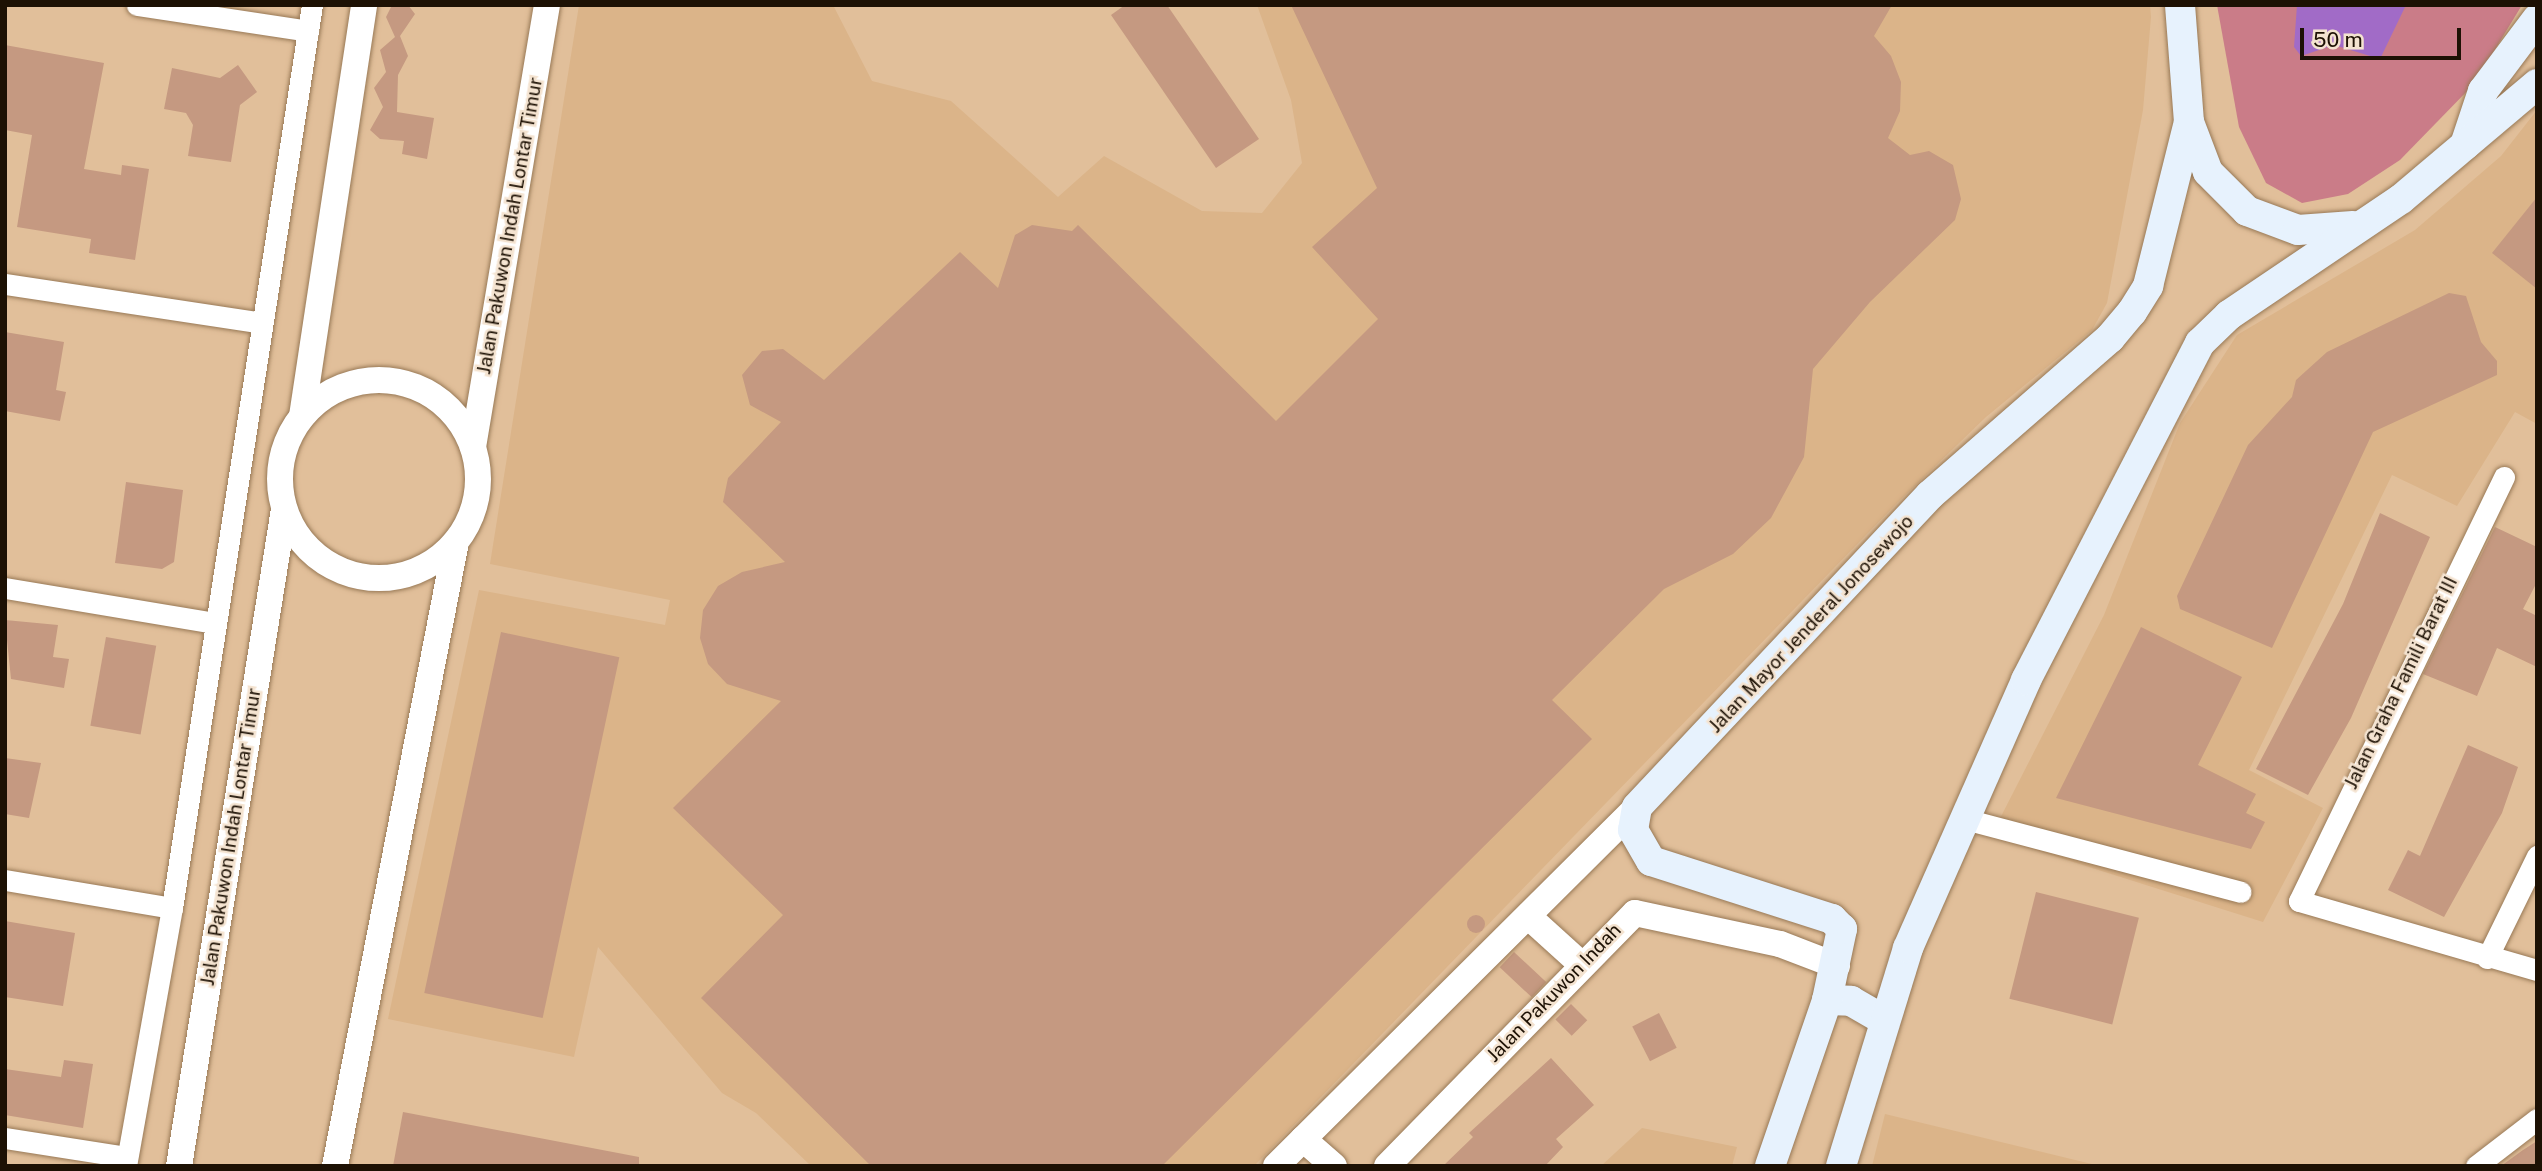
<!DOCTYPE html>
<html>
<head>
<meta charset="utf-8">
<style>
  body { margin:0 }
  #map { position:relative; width:2542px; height:1171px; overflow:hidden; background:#e1bf9a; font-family:"Public Sans",sans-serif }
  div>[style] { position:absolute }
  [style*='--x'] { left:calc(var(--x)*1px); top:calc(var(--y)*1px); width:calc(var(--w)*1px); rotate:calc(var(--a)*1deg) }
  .built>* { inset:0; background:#dbb489 }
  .green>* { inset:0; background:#ca7c88 }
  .water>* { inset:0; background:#a16bc7 }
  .building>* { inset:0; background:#c59981; transform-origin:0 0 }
  .round { border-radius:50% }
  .roads { filter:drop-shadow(0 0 2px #987956) drop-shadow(0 0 2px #987956) }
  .minor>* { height:21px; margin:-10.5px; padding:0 10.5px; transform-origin:10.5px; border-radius:10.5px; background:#fff }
  .tertiary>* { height:26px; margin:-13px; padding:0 13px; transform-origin:13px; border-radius:13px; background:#fff }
  .tertiary>.ring { margin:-13px; padding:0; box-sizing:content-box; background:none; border:26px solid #fff; border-radius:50% }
  .secondary>* { height:30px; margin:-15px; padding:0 15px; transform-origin:15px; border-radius:15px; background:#e7f2fd }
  span { translate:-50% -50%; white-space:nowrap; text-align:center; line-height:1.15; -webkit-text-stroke:5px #f4e3d0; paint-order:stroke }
  .street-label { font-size:19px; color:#1d1104 }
  .frame { position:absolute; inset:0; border:7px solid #1d1104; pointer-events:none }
  .scale { position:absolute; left:2300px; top:28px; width:161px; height:32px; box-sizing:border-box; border:4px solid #1d1104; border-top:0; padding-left:9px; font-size:21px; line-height:24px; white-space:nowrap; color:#1d1104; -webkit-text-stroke:5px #f4e3d0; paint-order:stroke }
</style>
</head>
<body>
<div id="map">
  <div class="built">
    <i style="clip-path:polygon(579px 5px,833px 5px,872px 81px,951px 101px,1058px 197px,1104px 156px,1202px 211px,1262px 213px,1302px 163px,1291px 100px,1257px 5px,2150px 5px,2151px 17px,2143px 110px,2107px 303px,2092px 330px,1986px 417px,1898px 502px,1254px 1166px,811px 1166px,756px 1113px,722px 1093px,598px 947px,574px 1057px,388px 1019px,479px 590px,665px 625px,670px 600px,490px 564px)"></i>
    <i style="clip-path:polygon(2537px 110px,2537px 424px,2515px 412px,2457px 506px,2392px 475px,2249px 770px,2323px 808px,2263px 922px,1991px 836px,2104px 615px,2180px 423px,2237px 335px,2415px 230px,2501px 156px)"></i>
    <i style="clip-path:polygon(1885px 1114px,2100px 1166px,1872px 1166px)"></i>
    <i style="clip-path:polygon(1642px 1128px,1737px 1147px,1732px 1166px,1601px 1166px)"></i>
  </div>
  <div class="green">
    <i style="clip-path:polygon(2217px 5px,2522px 5px,2474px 84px,2400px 160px,2348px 194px,2302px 203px,2266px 183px,2239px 127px)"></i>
  </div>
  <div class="water">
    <i style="clip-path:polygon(2297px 5px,2406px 5px,2380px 59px,2334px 45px,2301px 56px,2294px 47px)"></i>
  </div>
  <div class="building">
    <i style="clip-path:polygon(392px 5px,408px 5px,415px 14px,400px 36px,408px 56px,398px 75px,397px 112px,434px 118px,427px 159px,402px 154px,404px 141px,380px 139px,370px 130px,383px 107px,374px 88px,386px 72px,380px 50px,395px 37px,386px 17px)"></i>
    <i style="clip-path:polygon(1125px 5px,1167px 5px,1259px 139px,1216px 168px,1111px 15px)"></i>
    <i style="clip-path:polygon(1291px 5px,1892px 5px,1874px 36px,1891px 56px,1901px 82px,1900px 111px,1888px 138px,1910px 155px,1929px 151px,1953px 165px,1961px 199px,1955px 220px,1870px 302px,1813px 369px,1804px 457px,1771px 518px,1733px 554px,1664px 589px,1552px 700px,1592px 739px,1162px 1166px,871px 1166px,701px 998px,783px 915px,673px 808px,781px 701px,727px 684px,708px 664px,700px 638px,703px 610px,718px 586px,742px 572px,785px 562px,723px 502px,728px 478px,781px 422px,750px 405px,742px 375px,762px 351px,783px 349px,824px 380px,960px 252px,998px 288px,1015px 235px,1032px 225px,1072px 231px,1078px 225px,1276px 421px,1378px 319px,1312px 247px,1377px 188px)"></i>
    <i style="clip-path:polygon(5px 45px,104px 63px,84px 169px,121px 175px,122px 165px,149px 169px,135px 260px,89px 253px,91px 239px,17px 227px,32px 135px,5px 130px)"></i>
    <i style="clip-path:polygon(238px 65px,257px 92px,240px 105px,231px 162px,188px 156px,193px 125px,186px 113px,164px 109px,172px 68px,220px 78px)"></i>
    <i style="clip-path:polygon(2537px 197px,2537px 289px,2492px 253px)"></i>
    <i style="clip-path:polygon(2449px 293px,2466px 296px,2481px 342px,2497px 361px,2497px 375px,2373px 432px,2272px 648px,2180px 609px,2177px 596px,2248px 445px,2292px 397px,2296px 380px,2327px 352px)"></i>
    <i style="clip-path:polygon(5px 332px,64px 342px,56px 390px,66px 392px,60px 421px,5px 411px)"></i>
    <i style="clip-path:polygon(126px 482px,183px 490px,174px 562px,162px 569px,115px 563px)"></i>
    <i style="clip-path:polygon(2380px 513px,2430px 537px,2351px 718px,2308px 795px,2256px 769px,2343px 604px)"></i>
    <i style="clip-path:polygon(2495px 527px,2537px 547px,2537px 582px,2523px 609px,2537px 616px,2537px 667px,2497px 648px,2477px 696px,2423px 674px)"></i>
    <i style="clip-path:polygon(5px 620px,58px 625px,53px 657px,69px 659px,64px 688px,11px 679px)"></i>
    <i style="clip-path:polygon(2141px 627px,2242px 677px,2198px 765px,2256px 794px,2246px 813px,2265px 822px,2251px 849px,2056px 798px)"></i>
    <i style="left:501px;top:632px;width:121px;height:369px;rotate:12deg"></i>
    <i style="left:106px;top:637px;width:51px;height:90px;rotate:10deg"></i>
    <i style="clip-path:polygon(2468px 745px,2518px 767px,2502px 813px,2444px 917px,2388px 890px,2408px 850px,2420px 856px)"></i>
    <i style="clip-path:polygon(5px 758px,41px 763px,29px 818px,5px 814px)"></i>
    <i style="left:2036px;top:892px;width:106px;height:110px;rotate:14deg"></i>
    <i class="round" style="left:1467px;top:915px;width:18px;height:18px"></i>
    <i style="clip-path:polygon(5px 921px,75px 933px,63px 1006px,5px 997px)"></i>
    <i style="left:1514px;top:952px;width:44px;height:21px;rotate:43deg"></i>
    <i style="left:1571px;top:1004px;width:23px;height:22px;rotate:45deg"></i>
    <i style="left:1659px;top:1013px;width:39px;height:30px;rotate:63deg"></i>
    <i style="clip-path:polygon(1551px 1058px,1594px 1105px,1556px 1139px,1563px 1147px,1545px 1166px,1443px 1166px,1473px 1137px,1469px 1133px)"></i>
    <i style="clip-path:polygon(64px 1060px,93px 1064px,83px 1128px,5px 1115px,5px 1069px,61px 1077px)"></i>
    <i style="clip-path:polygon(403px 1112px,639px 1157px,639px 1166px,393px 1166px)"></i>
    <i style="clip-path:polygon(2537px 1141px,2537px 1166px,2501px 1166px,2523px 1150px)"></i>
  </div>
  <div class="roads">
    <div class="minor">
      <i style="--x:137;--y:5;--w:173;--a:8.6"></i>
      <i style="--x:5;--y:284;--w:260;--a:8.6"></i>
      <i style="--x:2504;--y:477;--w:471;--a:115.8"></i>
      <i style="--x:2299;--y:901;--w:248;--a:16.2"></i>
      <i style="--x:5;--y:588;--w:212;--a:9.5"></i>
      <i style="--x:1965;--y:819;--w:285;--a:14.8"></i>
      <i style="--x:5;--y:880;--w:169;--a:9.5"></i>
      <i style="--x:2487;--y:958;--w:114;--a:-63.9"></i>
      <i style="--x:5;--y:1138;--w:123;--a:8.9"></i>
      <i style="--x:126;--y:1166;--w:262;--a:-79.9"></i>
      <i style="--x:172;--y:908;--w:914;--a:-81.19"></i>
      <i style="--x:2476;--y:1166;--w:77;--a:-37.6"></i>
    </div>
    <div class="tertiary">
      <i class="ring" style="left:280px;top:380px;width:172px;height:172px"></i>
      <i style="--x:302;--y:416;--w:416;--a:-81.4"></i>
      <i style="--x:473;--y:447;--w:448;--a:-80.5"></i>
      <i style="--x:1528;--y:916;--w:72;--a:42.2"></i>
      <i style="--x:1303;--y:1139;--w:41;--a:41.1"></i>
      <i style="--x:179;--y:1166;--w:665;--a:-80.92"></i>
      <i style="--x:335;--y:1166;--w:636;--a:-79.03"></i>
      <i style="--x:1276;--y:1166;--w:509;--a:-44.84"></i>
      <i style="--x:1387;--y:1166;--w:354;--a:-45.6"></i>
      <i style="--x:1635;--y:913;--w:148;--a:12.1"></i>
      <i style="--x:1780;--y:944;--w:61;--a:21.1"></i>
    </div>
    <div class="secondary">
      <i style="--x:2189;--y:122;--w:53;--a:69.2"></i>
      <i style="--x:2208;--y:172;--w:55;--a:45"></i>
      <i style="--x:2247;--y:211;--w:54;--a:20.4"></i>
      <i style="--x:2298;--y:230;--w:55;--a:-4.2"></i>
      <i style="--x:2465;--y:145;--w:57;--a:-71.6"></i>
      <i style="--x:2483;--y:91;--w:90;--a:-53.1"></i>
      <i style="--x:1827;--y:1000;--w:24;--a:2"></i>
      <i style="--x:1851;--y:1001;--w:36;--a:30"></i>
      <i style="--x:1770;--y:1166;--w:176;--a:-71"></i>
      <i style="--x:1827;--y:1000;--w:73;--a:-78.1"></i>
      <i style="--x:1842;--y:929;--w:14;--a:-135"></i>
      <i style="--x:1832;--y:919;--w:190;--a:-162.2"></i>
      <i style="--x:1651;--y:861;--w:36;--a:-120"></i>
      <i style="--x:1633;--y:830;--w:23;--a:-80"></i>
      <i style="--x:1637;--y:807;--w:428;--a:-46.8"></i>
      <i style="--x:1930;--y:495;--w:239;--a:-41.1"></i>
      <i style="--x:2110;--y:338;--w:34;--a:-50"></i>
      <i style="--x:2132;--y:312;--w:31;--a:-58"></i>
      <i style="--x:2148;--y:286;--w:169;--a:-76"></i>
      <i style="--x:2189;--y:122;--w:117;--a:-94.4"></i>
      <i style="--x:1841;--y:1166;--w:228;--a:-72.9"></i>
      <i style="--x:1908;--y:948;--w:293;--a:-66.2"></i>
      <i style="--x:2026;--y:680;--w:379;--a:-62.7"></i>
      <i style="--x:2200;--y:343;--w:40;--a:-44"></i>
      <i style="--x:2229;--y:315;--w:207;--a:-34"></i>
      <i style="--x:2401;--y:199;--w:178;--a:-40.2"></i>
    </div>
  </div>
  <div class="street-label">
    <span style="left:510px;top:226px;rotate:-80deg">Jalan Pakuwon Indah Lontar Timur</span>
    <span style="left:1811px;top:624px;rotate:-47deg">Jalan Mayor Jenderal Jonosewojo</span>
    <span style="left:2401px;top:683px;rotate:-64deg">Jalan Graha Famili Barat III</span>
    <span style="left:231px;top:837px;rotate:-81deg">Jalan Pakuwon Indah Lontar Timur</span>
    <span style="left:1554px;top:993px;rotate:-46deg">Jalan Pakuwon Indah</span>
  </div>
  <div class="frame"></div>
  <div class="scale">50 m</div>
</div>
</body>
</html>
